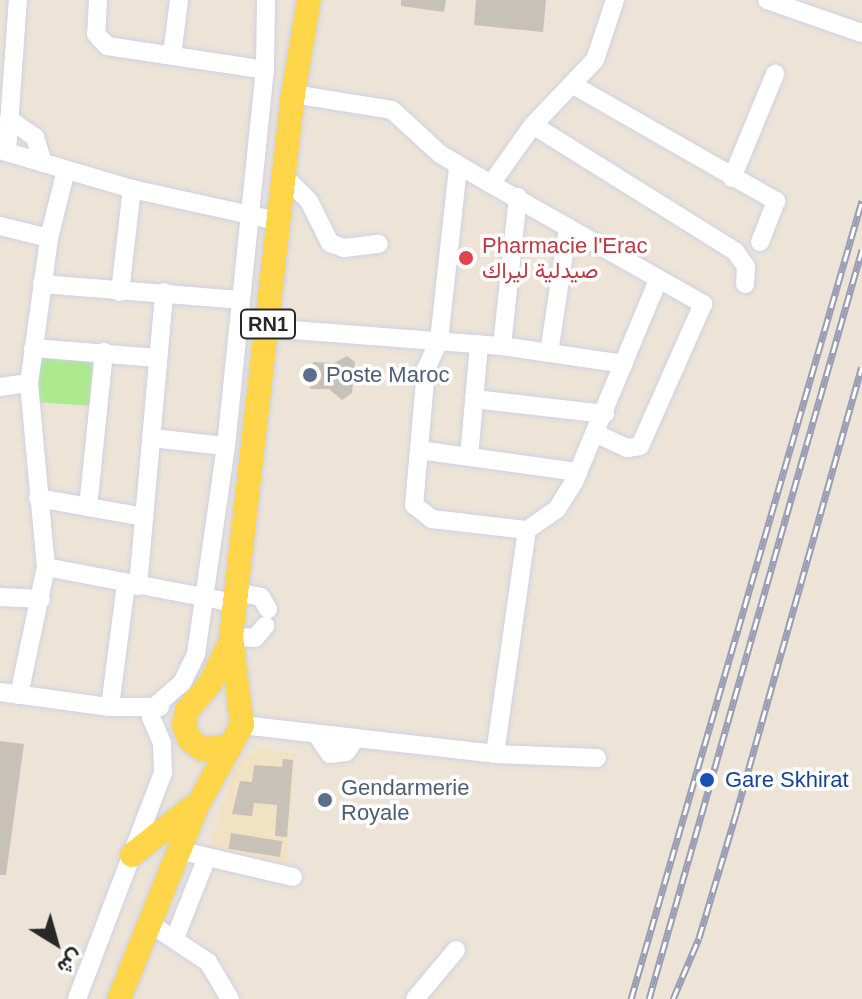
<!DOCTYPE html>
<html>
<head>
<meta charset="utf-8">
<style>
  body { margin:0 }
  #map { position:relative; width:862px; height:999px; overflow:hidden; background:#ede4d7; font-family:Helvetica,Vazirmatn,sans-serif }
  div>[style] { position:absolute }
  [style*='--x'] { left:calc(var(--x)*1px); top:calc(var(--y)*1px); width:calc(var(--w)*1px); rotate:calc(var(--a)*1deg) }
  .education>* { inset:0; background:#f1e2c4 }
  .green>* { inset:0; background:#acea8d; transform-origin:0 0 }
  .building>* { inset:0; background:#c7c1b8; transform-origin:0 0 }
  .roads { filter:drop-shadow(0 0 2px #cdd1e3) drop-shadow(0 0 2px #cdd1e3) }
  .minor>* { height:18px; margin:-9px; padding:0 9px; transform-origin:9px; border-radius:9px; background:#fff }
  .major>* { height:24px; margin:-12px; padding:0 12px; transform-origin:12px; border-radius:12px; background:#ffd64a }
  .rail>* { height:7px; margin-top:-3.5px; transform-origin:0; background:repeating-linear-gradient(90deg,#fff 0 12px,#9a9eb5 0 24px); box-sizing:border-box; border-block:2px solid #9a9eb5 }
  .dots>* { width:22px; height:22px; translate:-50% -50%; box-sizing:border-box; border:4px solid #fff; border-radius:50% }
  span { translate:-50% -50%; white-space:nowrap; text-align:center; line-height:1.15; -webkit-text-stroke:7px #fff; paint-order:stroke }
  .shield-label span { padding:2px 6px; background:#fff; border:2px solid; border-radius:6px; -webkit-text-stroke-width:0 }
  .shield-label { font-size:20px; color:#282828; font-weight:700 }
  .health-label { font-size:22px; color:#be3a42 }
  .left { translate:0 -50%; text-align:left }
  .service-label { font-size:22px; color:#4e5e75 }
  .transit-label { font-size:22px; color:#164399 }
  .north { position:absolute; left:16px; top:903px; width:80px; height:80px; -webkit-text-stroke:6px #fff; paint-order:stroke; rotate:143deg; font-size:22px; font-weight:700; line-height:32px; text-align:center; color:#282828 }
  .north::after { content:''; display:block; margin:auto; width:28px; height:36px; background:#282828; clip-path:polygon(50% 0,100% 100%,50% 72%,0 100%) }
</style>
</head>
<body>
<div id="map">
  <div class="education">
    <i style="clip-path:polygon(257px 749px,296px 753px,286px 868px,206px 854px,236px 764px)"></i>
  </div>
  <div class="green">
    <i style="left:38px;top:354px;width:58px;height:48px;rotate:4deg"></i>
  </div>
  <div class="building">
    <i style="clip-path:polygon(401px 0,446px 0,444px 12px,401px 6px)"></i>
    <i style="clip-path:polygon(476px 0,546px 0,543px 32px,474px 25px)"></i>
    <i style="clip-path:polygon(347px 356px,355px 362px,352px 393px,342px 400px,329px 389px,310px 389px,313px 362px,334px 363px)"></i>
    <i style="clip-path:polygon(0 741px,24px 744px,6px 875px,0 875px)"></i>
    <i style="clip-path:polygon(283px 759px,293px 760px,287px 837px,275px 836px,277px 805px,254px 803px,252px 816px,232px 814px,240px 781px,252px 782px,254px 765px,282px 767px)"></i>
    <i style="left:231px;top:833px;width:52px;height:16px;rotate:9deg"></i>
  </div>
  <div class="roads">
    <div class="minor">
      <i style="--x:98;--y:0;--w:34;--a:93"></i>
      <i style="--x:96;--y:34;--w:16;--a:47"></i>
      <i style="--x:107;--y:46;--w:160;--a:8.6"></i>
      <i style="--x:767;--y:0;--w:101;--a:19.2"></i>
      <i style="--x:172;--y:55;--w:55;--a:-82.7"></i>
      <i style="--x:575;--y:86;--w:232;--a:29.8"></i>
      <i style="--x:776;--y:201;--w:44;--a:111.3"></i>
      <i style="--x:293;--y:94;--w:100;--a:9.2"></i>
      <i style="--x:392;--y:110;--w:65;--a:42.5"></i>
      <i style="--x:440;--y:154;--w:59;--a:30.5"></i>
      <i style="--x:491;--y:184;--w:72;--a:-54.6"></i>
      <i style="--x:533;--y:125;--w:90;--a:-46.4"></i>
      <i style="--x:595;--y:60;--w:63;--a:-71.6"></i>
      <i style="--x:9;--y:119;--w:32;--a:35"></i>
      <i style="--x:35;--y:137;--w:27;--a:73"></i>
      <i style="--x:533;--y:125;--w:238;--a:32"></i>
      <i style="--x:735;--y:251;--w:19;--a:55"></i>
      <i style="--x:746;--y:267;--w:17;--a:93"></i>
      <i style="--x:0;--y:150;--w:138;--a:16.5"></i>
      <i style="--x:132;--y:189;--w:149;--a:12.4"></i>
      <i style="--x:7;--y:152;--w:152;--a:-85.9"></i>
      <i style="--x:458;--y:168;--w:174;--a:96.3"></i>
      <i style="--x:439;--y:341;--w:31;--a:115"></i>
      <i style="--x:426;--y:369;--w:137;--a:95"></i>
      <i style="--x:414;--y:505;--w:23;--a:38"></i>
      <i style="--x:432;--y:519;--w:96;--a:6.6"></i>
      <i style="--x:283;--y:175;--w:37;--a:45"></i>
      <i style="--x:309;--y:201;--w:47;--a:63.4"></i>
      <i style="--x:330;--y:243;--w:15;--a:20"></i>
      <i style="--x:344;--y:248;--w:35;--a:-7"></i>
      <i style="--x:732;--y:178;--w:113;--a:-67.5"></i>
      <i style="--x:491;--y:184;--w:244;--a:29.5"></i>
      <i style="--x:703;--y:304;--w:155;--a:113.9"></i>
      <i style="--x:640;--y:446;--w:13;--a:171"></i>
      <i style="--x:627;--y:448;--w:33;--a:-155"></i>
      <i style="--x:0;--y:226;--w:50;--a:13.8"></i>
      <i style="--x:42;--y:284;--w:198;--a:4.6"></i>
      <i style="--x:120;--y:292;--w:104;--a:-83.4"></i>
      <i style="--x:267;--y:328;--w:236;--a:4.4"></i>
      <i style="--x:502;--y:346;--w:123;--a:8.4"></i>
      <i style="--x:502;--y:346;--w:150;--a:-83.9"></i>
      <i style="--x:33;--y:348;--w:125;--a:4.6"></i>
      <i style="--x:549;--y:353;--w:127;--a:-81.4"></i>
      <i style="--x:0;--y:387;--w:29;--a:-8"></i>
      <i style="--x:474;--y:399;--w:132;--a:6.5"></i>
      <i style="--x:151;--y:438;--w:75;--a:6.1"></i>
      <i style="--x:419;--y:450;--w:161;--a:7.9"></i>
      <i style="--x:469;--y:457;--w:113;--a:-84.9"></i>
      <i style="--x:38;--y:498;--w:108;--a:10.2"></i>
      <i style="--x:88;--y:507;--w:156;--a:-84.1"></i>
      <i style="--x:46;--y:567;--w:192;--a:10.8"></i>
      <i style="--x:138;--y:586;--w:295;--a:-84.9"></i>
      <i style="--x:236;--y:592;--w:25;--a:11"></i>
      <i style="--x:261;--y:597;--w:14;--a:60"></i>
      <i style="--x:0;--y:597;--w:41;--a:2.8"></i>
      <i style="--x:231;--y:637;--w:24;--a:2"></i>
      <i style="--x:255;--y:638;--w:16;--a:-50"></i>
      <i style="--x:0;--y:692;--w:111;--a:7.8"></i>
      <i style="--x:110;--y:707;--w:50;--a:0"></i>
      <i style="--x:19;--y:695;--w:131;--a:-78.1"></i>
      <i style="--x:46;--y:567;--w:185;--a:-95.3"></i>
      <i style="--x:29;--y:383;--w:146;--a:-82.1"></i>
      <i style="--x:49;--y:238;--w:70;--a:-76"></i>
      <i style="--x:110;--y:707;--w:124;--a:-82.6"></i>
      <i style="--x:153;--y:708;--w:38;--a:-41"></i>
      <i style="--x:182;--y:683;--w:32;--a:-64"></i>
      <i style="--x:196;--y:654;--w:210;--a:-81.8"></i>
      <i style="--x:226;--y:446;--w:378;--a:-84.1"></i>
      <i style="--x:265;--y:70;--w:70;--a:-89.2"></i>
      <i style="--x:242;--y:725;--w:255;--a:6.5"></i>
      <i style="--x:495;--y:754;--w:102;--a:2.2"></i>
      <i style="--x:317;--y:735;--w:23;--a:56"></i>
      <i style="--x:330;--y:754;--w:16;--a:-7"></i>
      <i style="--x:346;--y:752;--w:16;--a:-55"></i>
      <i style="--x:495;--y:754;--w:226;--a:-81.9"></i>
      <i style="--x:527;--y:530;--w:37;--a:-35"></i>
      <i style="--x:557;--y:509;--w:32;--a:-58"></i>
      <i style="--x:574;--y:482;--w:219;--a:-67.4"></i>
      <i style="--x:178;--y:850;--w:118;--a:13.2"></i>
      <i style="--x:149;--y:923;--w:71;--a:33.5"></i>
      <i style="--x:208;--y:962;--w:43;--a:59.3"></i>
      <i style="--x:175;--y:938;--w:87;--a:-68.4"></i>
      <i style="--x:77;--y:999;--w:242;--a:-69.2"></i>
      <i style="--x:163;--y:773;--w:30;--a:-92"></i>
      <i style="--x:162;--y:743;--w:30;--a:-113"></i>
      <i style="--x:415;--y:999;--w:64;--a:-50.1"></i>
    </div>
    <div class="major">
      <i style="--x:228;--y:647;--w:41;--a:115.9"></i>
      <i style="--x:210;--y:684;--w:35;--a:131"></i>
      <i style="--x:187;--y:710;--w:15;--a:101"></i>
      <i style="--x:184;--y:725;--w:15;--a:70"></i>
      <i style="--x:189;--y:739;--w:16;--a:38"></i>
      <i style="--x:202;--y:749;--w:28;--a:-4"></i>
      <i style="--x:132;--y:855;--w:75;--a:-38.5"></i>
      <i style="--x:119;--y:999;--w:206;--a:-68"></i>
      <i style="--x:196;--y:808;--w:95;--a:-61"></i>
      <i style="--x:242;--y:725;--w:89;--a:-97.1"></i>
      <i style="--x:231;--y:637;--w:547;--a:-83.49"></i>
      <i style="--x:293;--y:94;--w:95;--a:-80.3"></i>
    </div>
  </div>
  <div class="rail">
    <i style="--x:631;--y:999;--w:831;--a:-73.86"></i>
    <i style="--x:649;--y:999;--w:779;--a:-74.13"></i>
    <i style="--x:673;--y:999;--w:66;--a:-66.9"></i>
    <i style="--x:699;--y:938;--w:129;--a:-73.4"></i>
    <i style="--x:736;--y:814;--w:464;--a:-74.3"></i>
  </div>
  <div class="dots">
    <i style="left:466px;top:258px;background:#e0444e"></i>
    <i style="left:310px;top:375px;background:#5c6f8a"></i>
    <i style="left:707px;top:780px;background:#1a4fb4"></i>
    <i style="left:325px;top:800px;background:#5c6f8a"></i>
  </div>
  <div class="shield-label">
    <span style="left:268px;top:324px">RN1</span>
  </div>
  <div class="health-label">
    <span class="left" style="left:482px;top:258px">Pharmacie l'Erac<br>صيدلية ليراك</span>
  </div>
  <div class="service-label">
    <span class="left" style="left:326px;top:375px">Poste Maroc</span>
    <span class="left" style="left:341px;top:800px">Gendarmerie<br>Royale</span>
  </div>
  <div class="transit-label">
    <span class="left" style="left:725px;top:780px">Gare Skhirat</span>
  </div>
  <div class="north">ش</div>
</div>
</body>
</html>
